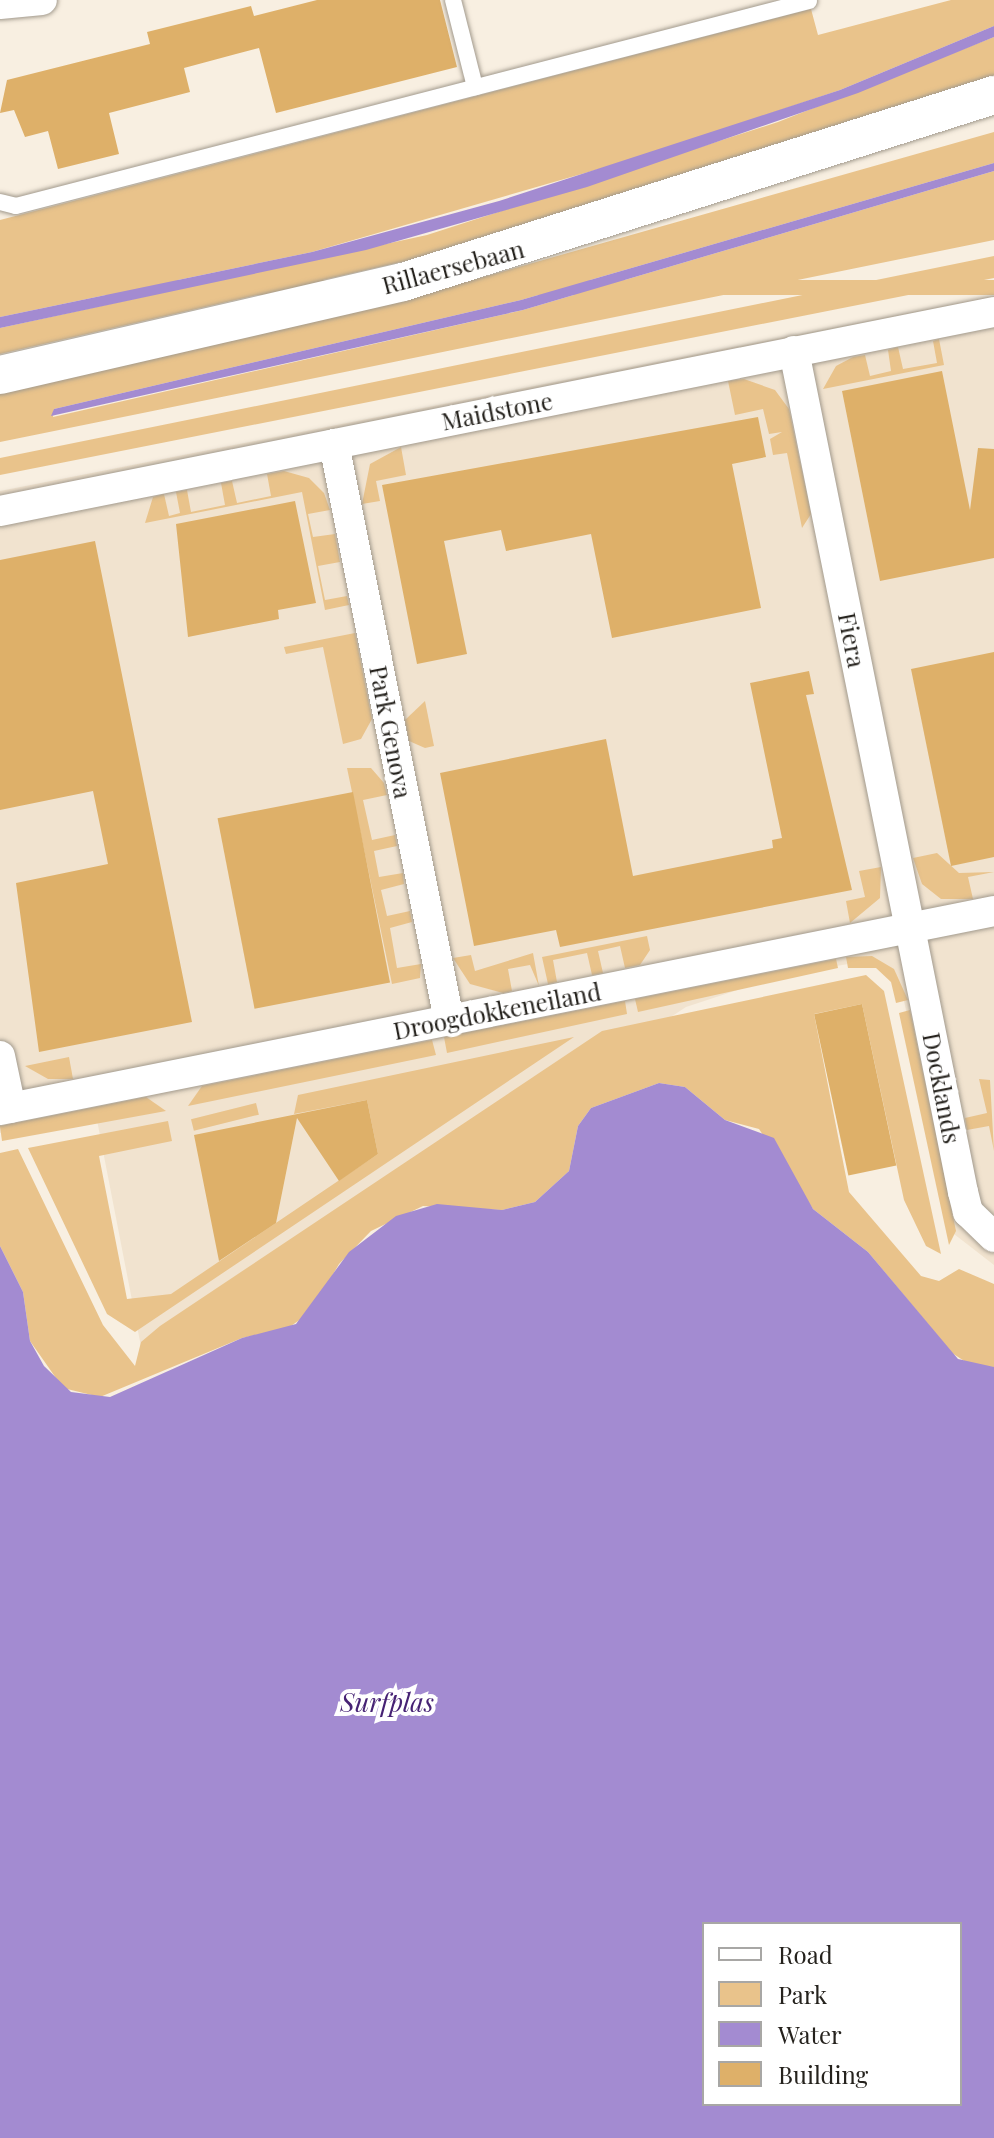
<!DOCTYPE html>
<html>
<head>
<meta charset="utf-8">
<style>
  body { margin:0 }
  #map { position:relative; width:994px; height:2138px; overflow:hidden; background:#f8efe1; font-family:"Playfair Display",serif }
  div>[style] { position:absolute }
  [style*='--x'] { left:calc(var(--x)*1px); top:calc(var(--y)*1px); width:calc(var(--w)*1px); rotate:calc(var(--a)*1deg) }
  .built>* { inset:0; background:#f1e3cf }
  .green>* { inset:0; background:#e9c38b; transform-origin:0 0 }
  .water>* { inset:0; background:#a38bd1 }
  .building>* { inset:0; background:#deb069; transform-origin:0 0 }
  .roads { filter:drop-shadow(0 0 2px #a29a8d) drop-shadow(0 0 2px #a29a8d) }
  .service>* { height:16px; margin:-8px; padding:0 8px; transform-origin:8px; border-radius:8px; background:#fff }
  .minor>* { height:30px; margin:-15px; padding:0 15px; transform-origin:15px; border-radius:15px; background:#fff }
  .tertiary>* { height:38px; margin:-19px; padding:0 19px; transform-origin:19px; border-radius:19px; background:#fff }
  span { translate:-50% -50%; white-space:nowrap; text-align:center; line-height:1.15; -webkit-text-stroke:8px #fff; paint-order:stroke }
  .street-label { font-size:24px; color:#25221d }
  .water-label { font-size:26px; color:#462274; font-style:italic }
  .legend { position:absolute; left:702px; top:1922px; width:260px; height:184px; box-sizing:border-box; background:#fff; border:2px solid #a8a7a5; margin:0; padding:10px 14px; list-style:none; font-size:24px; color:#25221d }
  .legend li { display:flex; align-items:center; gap:16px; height:40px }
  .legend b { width:40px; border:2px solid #a8a7a5 }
</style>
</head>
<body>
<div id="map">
  <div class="built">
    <i style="clip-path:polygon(994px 296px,994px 1265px,954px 1234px,901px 987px,872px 960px,783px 975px,686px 1007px,144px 1362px,96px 1115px,0 1133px,0 491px)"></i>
  </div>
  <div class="green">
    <i style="clip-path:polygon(951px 0,994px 0,994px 26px,840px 90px,644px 156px,312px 252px,0 317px,0 220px,811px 9px,818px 35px)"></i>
    <i style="clip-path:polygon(994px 37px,994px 86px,475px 245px,0 354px,0 328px,427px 235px,778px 122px)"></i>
    <i style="clip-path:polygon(994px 132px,994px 163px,521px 300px,54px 409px,53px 417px,523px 310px,994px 171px,994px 240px,0 442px,0 393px,462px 283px)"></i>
    <i style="clip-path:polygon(994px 256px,994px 278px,0 475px,0 458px)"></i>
    <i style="left:994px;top:280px;width:15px;height:1013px;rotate:90deg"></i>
    <i style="clip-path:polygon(939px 339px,944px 365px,823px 389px,836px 366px,853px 357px,865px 355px,870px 376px,891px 371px,888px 350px,898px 347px,903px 369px,937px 363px,933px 341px)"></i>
    <i style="clip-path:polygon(744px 379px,775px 390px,789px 409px,811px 514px,802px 528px,787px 453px,773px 455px,770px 439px,782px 432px,769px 434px,763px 409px,735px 415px,728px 381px)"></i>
    <i style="clip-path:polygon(401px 447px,406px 475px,376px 481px,380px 501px,362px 504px,370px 464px)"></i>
    <i style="clip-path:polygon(284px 471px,309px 478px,324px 493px,330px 510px,308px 514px,313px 537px,335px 534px,340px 562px,318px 566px,325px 600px,347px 596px,349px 605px,325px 610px,302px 492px,145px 523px,153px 497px,164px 494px,169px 516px,180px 513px,176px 492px,187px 490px,191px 512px,225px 505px,221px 483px,232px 481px,237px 503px,271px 496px,267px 474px)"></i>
    <i style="clip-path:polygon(355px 633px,372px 719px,361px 739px,343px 744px,323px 647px,286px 654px,284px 647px)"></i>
    <i style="clip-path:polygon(425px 701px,434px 746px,425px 748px,409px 741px,405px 720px)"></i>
    <i style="clip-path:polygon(347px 768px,371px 768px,384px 783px,387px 795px,363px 800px,372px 840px,395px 835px,397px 846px,374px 851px,379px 877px,403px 873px,404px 884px,381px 890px,387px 916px,410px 911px,412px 922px,390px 928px,397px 968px,421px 964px,420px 978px,392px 984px)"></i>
    <i style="clip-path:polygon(937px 853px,959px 873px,994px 872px,968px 877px,973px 899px,941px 899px,922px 884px,913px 858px)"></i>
    <i style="clip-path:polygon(881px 867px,880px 898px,850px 923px,846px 901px,865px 897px,859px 871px)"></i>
    <i style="clip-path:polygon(647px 936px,650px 950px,640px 965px,625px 968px,620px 946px,598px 951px,603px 973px,592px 975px,587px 953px,553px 960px,557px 982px,548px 984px,542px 957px)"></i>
    <i style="clip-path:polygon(533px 953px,539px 986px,530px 965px,508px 969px,512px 991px,503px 993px,470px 984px,453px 958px,471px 955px,475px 971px)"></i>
    <i style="clip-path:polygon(872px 956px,894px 969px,908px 1000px,896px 1003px,891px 982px,876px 968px,848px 968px,846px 957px)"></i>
    <i style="clip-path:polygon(836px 959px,838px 968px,638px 1012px,635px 999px)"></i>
    <i style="clip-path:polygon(866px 975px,884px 991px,941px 1254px,926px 1246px,904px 1200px,862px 1004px,814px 1014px,849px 1192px,921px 1276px,939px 1281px,959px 1269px,994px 1284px,994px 1367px,972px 1366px,952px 1353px,868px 1252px,813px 1209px,759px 1129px,725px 1120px,685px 1087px,659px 1083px,591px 1108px,578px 1126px,569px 1171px,535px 1202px,502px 1210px,423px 1206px,371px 1231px,339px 1264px,311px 1312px,288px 1328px,242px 1338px,100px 1397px,63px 1388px,30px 1341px,23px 1292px,0 1246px,0 1153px,18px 1149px,103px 1325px,135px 1366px,141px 1342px,160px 1326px,602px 1031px)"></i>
    <i style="clip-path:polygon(625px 1001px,627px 1014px,447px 1053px,444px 1037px)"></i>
    <i style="clip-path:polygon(910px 1010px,956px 1231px,949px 1245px,899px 1013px)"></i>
    <i style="clip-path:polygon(574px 1037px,135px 1332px,107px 1314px,28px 1148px,168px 1121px,172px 1141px,99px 1156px,127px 1299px,171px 1294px,378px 1154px,367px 1100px,294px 1114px,298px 1095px)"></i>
    <i style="clip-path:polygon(432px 1040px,436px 1055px,188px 1106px,202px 1086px)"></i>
    <i style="clip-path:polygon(69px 1057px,73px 1079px,48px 1079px,25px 1066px)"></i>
    <i style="clip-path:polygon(979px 1079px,990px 1080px,994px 1151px,989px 1126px,967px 1130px,965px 1118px,987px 1113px)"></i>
    <i style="clip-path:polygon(146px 1097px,166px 1111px,2px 1141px,0 1126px)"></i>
    <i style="left:256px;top:1103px;width:12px;height:67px;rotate:76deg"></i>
  </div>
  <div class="water">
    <i style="clip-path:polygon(994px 26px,994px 37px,858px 93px,587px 187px,366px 250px,0 328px,0 317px,312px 252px,499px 201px,840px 90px)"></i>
    <i style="clip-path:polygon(994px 163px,994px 171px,523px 310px,51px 416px,54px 409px,521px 300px)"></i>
    <i style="clip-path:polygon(evenodd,659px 1083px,685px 1087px,725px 1120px,774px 1138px,813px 1209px,868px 1252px,958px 1359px,994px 1367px,994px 2138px,0 2138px,0 1246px,23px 1292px,30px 1341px,44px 1366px,71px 1392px,110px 1397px,242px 1338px,296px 1324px,349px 1252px,396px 1216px,437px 1204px,502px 1210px,535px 1202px,569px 1171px,578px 1126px,591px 1108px,659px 1083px,704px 1924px,960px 1924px,960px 2104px,704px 2104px,704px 1924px)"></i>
  </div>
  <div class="building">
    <i style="clip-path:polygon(317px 0,440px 0,457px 67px,276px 113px,259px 48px,236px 54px,184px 68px,190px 92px,109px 113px,119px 154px,58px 169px,48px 131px,25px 137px,14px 110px,0 113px,7px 80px,150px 44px,147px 32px,251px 6px,254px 16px)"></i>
    <i style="clip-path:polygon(942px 371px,970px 510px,978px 448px,994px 449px,994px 558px,880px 581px,842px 391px)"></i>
    <i style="clip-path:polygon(758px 417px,766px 457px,732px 464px,761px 608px,612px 638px,591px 534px,506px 551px,501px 530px,444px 541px,467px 654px,417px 664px,382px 485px)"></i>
    <i style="clip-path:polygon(295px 501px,316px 603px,278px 610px,279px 619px,188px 637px,176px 524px)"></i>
    <i style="clip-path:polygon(95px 541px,192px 1022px,39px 1052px,16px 883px,108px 864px,93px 791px,0 810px,0 560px)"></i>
    <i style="clip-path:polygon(994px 652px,994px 857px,951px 866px,911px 669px)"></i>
    <i style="clip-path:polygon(809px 671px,814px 694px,806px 695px,852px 890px,560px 947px,556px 930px,474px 946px,440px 773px,606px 739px,633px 876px,773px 848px,772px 840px,782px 838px,750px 683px)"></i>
    <i style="left:353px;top:792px;width:194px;height:138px;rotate:79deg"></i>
    <i style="left:862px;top:1004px;width:165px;height:49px;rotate:78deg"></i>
    <i style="clip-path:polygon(367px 1100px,378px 1154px,339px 1181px,297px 1118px,276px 1223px,219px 1261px,194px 1135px)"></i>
  </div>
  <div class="roads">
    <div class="service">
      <i style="--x:453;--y:0;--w:90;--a:75.8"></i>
      <i style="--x:0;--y:202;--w:16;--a:14"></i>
      <i style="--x:16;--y:206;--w:819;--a:-14.49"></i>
    </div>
    <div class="minor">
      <i style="--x:0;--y:4;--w:42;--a:-5.4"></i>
      <i style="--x:794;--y:351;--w:858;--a:78.64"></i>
      <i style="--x:963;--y:1192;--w:21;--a:76"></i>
      <i style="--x:968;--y:1212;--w:36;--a:44"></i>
      <i style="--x:334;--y:444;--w:587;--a:78.71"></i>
      <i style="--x:0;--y:511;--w:1014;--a:-11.32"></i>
      <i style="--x:0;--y:1056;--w:53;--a:78.1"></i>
      <i style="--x:0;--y:1110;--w:1014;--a:-11.32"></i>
    </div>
    <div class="tertiary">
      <i style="--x:0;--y:375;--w:414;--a:-13"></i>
      <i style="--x:403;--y:282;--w:620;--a:-17.56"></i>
    </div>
  </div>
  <div class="street-label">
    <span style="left:453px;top:267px;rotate:-15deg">Rillaersebaan</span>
    <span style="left:497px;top:411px;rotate:-11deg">Maidstone</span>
    <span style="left:852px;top:640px;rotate:79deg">Fiera</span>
    <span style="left:391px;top:732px;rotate:79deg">Park Genova</span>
    <span style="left:497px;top:1011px;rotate:-11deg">Droogdokkeneiland</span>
    <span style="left:942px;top:1088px;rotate:79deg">Docklands</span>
  </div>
  <div class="water-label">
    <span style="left:387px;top:1702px">Surfplas</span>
  </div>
  <ul class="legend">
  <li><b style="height:10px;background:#fff"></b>Road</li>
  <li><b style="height:22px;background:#e9c38b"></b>Park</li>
  <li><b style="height:22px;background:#a38bd1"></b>Water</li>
  <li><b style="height:22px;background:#deb069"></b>Building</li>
  </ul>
</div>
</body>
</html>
